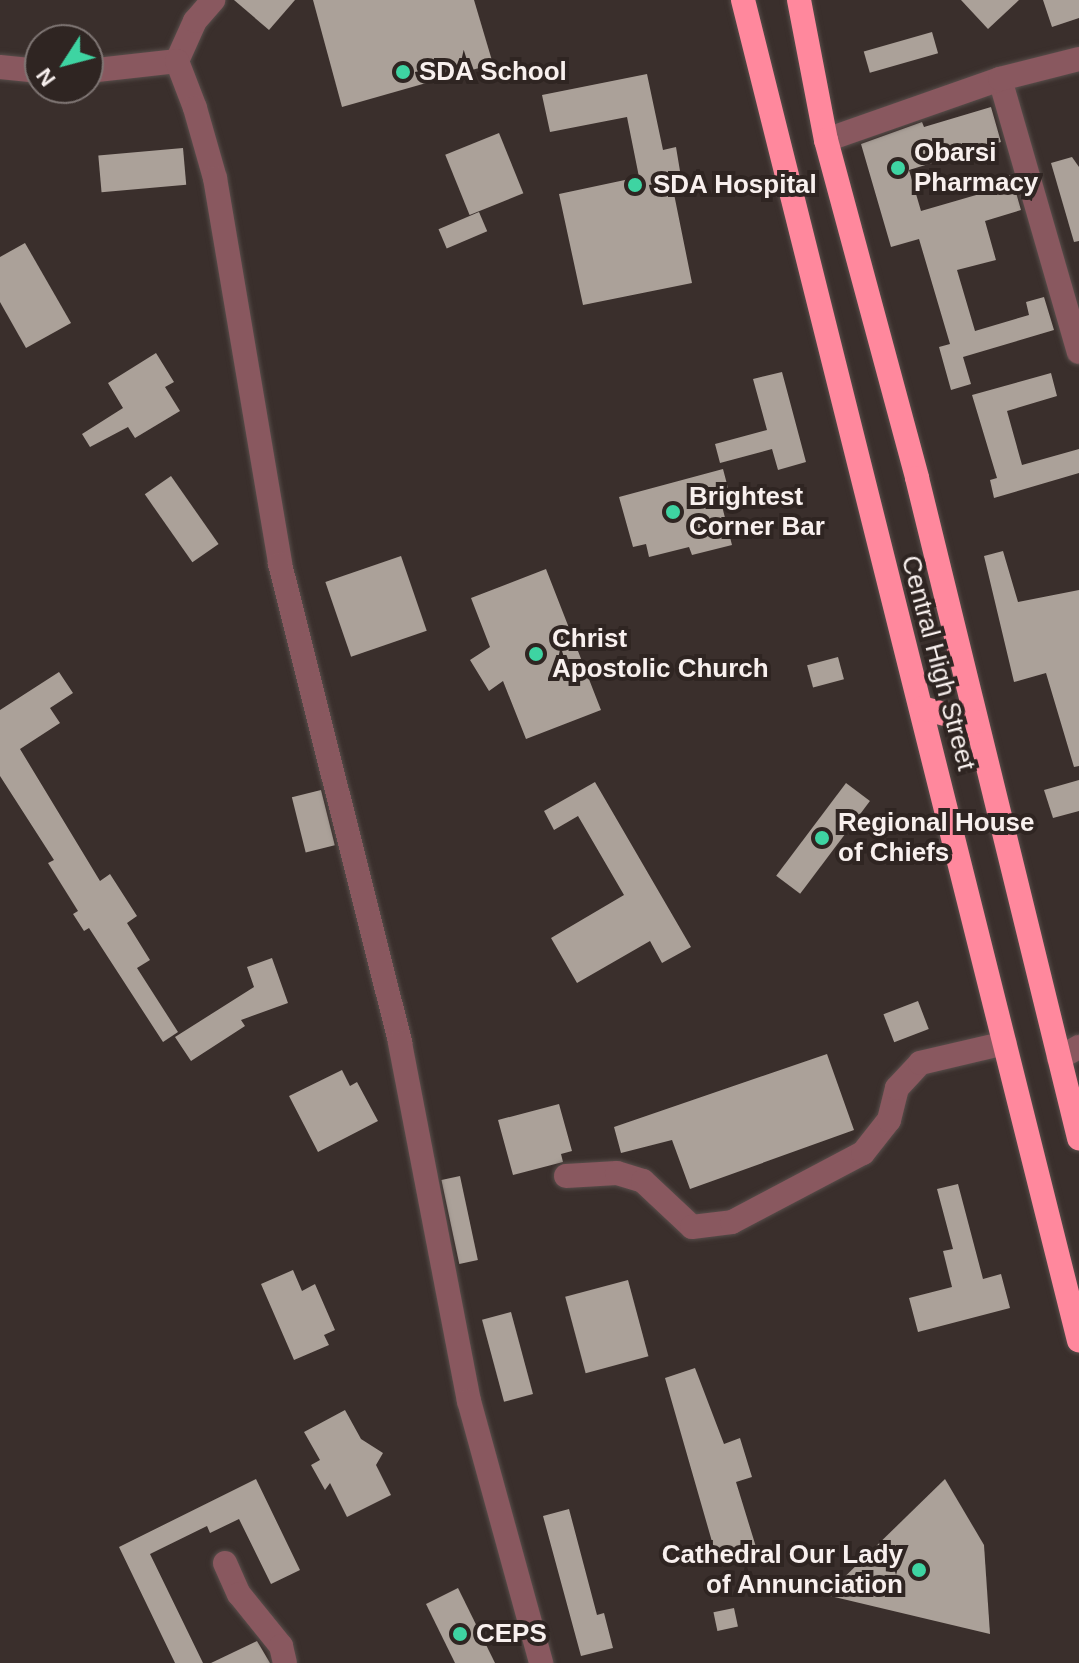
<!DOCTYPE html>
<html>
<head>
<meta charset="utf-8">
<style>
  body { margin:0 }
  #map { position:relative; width:1079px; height:1663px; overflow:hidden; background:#3a2f2c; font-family:Arial,sans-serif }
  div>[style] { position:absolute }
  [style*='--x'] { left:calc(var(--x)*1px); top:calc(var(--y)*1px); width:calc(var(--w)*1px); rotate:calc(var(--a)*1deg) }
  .building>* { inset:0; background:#aba199; transform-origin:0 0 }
  .roads { filter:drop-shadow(0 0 2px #584e4b) drop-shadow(0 0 2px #584e4b) }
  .minor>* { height:24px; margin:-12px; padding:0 12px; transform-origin:12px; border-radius:12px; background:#89585f }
  .highway>* { height:24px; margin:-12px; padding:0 12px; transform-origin:12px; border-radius:12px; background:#ff889d }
  .dots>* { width:22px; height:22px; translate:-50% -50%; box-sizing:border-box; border:4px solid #2f2522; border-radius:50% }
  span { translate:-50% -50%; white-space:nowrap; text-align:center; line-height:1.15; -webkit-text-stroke:8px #2f2522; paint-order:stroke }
  .poi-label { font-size:26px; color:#f8f0ee; font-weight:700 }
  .left { translate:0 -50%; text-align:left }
  .right { translate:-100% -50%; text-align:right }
  .street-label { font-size:26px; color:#f8f0ee }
  .north { position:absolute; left:24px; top:24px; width:80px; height:80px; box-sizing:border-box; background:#2f2522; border:2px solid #7f7674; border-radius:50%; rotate:234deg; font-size:22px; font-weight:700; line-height:32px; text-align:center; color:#f8f0ee }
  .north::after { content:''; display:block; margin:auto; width:28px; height:36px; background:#3ed4a2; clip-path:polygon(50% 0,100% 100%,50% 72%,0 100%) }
</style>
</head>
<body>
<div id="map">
  <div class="building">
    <i style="clip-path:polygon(234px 0,295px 0,269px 30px)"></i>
    <i style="clip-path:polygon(313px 0,474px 0,493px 64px,342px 107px)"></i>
    <i style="clip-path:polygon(961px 0,1019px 0,988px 29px)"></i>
    <i style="clip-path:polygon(1043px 0,1079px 0,1079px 18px,1052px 27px)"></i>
    <i style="left:932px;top:32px;width:22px;height:71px;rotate:74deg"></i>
    <i style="clip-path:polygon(647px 74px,663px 150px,676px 147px,680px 171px,670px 174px,692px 283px,583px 305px,559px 194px,639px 177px,627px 117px,550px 132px,542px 95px)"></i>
    <i style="clip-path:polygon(991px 107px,1001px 142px,909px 170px,921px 211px,990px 191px,988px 181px,1011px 175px,1021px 210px,985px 221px,996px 260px,957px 270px,975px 331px,1029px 315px,1026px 302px,1044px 297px,1054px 330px,963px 357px,971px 384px,951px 390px,939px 347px,950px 344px,919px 239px,891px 247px,861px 144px,922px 122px,924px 127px)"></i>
    <i style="left:499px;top:133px;width:65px;height:58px;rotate:68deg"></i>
    <i style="left:183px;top:148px;width:37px;height:85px;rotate:85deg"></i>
    <i style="clip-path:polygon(1072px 157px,1079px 167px,1079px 241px,1074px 242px,1051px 163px)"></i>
    <i style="left:479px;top:212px;width:21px;height:44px;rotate:67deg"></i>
    <i style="clip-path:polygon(25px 243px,71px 323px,26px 348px,0 302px,0 257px)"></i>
    <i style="clip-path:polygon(156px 353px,174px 382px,165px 387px,180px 411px,135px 438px,128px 427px,90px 447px,82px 434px,123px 408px,108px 383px)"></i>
    <i style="clip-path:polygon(782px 372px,806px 462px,778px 470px,772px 449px,720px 463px,715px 444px,767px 430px,753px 379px)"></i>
    <i style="clip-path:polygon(1051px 373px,1057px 396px,1007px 411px,1022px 465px,1079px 449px,1079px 473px,994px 498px,990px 480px,997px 478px,972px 395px)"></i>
    <i style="clip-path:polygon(723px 469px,732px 503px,722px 506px,732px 545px,692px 555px,689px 547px,649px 557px,646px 544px,633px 547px,619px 497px)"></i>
    <i style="left:171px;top:476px;width:83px;height:32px;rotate:55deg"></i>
    <i style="clip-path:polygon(1003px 551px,1018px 602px,1079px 590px,1079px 766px,1074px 767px,1046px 673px,1014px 682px,984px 556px)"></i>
    <i style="left:401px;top:556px;width:79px;height:80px;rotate:71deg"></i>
    <i style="clip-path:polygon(546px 569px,601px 710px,526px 739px,503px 681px,489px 691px,470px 660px,490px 647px,471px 598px)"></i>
    <i style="left:838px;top:657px;width:23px;height:32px;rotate:75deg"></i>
    <i style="clip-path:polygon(59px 672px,73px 693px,50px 708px,60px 723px,20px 749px,100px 881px,110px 874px,137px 916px,127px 923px,150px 960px,137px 968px,178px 1032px,163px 1042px,89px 928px,84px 931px,73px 914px,78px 911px,48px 863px,54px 860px,0 776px,0 710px)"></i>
    <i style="clip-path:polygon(1079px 780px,1079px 811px,1053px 818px,1044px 790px)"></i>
    <i style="clip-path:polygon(595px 782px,691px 947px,662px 963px,650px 941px,577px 983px,551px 938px,624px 895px,578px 816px,554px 830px,544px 811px)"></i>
    <i style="left:846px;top:783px;width:30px;height:116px;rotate:37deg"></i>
    <i style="left:321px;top:790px;width:57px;height:30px;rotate:76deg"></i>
    <i style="clip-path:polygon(272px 958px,288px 1003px,241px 1020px,245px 1026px,191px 1061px,175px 1037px,254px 987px,247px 967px)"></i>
    <i style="left:918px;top:1001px;width:30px;height:37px;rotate:69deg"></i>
    <i style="clip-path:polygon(827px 1054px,854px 1130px,690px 1189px,672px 1140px,621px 1153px,614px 1127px)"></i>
    <i style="clip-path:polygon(342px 1070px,350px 1086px,357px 1082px,378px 1121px,318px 1152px,289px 1096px)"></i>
    <i style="clip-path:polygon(559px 1104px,572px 1151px,561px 1154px,563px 1162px,513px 1175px,498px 1120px)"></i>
    <i style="left:460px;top:1176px;width:86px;height:19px;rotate:78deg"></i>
    <i style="clip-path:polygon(958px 1184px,983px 1279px,1001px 1274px,1010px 1308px,918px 1332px,909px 1298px,952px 1287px,943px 1251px,953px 1249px,937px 1189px)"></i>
    <i style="clip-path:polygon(293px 1270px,302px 1291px,315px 1284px,335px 1330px,324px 1335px,329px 1345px,294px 1360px,261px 1284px)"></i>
    <i style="left:628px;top:1280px;width:79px;height:65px;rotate:75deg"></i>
    <i style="left:511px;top:1312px;width:85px;height:30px;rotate:75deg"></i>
    <i style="clip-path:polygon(695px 1368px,724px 1444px,740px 1438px,752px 1477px,736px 1482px,756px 1547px,717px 1559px,665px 1378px)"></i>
    <i style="clip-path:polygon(345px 1410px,361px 1439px,383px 1453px,376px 1465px,391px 1495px,347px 1517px,330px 1483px,325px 1490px,311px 1465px,320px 1460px,304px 1432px)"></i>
    <i style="clip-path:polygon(256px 1479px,300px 1570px,271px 1584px,239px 1519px,210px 1533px,207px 1526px,150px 1554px,203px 1663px,175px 1663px,119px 1547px)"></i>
    <i style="clip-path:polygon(945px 1479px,984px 1545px,990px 1634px,826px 1595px)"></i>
    <i style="clip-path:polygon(569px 1509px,597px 1615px,604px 1613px,613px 1648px,581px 1656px,543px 1516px)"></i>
    <i style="clip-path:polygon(458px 1588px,495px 1663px,455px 1663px,426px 1604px)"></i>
    <i style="left:734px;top:1608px;width:19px;height:21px;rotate:78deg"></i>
    <i style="clip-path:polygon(257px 1641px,270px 1663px,211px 1663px)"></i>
  </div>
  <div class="roads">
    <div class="minor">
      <i style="--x:177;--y:61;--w:44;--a:-65.8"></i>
      <i style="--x:195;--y:21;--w:28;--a:-49"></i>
      <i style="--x:0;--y:67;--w:40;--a:5.7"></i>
      <i style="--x:88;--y:71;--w:90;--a:-6.4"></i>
      <i style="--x:177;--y:61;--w:50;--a:69"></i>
      <i style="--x:195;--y:108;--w:73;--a:74.1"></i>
      <i style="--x:215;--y:178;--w:391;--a:80.4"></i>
      <i style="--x:280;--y:564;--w:494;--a:75.9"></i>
      <i style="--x:400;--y:1043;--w:365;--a:79.1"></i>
      <i style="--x:469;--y:1401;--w:272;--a:74.6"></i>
      <i style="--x:1000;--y:79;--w:284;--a:73.9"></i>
      <i style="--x:826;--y:140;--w:184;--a:-19.3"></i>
      <i style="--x:1000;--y:79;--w:81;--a:-14.2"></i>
      <i style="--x:1059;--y:1058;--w:23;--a:-29"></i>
      <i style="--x:566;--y:1176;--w:51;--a:-3.4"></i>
      <i style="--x:617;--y:1173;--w:27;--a:17"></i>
      <i style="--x:643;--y:1181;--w:67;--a:43.2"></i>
      <i style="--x:692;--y:1227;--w:40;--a:-7.1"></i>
      <i style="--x:732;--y:1222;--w:148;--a:-27.8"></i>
      <i style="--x:863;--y:1153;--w:42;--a:-51.8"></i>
      <i style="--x:889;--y:1120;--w:33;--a:-76"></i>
      <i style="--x:897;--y:1088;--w:34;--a:-47"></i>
      <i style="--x:920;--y:1063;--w:87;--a:-13.2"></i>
      <i style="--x:225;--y:1563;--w:34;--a:66"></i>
      <i style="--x:239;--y:1594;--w:67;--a:51.1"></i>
      <i style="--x:281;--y:1646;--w:17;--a:77"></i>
    </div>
    <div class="highway">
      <i style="--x:743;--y:0;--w:1382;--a:75.93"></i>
      <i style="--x:799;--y:0;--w:143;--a:79.1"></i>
      <i style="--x:826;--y:140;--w:350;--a:74.9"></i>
      <i style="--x:917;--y:478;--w:680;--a:76.21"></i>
      <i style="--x:922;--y:708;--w:55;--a:14.8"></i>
    </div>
  </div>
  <div class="dots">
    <i style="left:403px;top:72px;background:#3ed4a2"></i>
    <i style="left:898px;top:168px;background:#3ed4a2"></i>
    <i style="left:635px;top:185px;background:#3ed4a2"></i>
    <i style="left:673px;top:512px;background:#3ed4a2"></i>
    <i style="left:536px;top:654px;background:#3ed4a2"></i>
    <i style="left:822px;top:838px;background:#3ed4a2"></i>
    <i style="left:919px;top:1570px;background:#3ed4a2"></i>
    <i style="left:460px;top:1634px;background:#3ed4a2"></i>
  </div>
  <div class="poi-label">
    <span class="left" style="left:419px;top:72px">SDA School</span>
    <span class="left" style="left:914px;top:168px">Obarsi<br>Pharmacy</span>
    <span class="left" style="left:653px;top:185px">SDA Hospital</span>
    <span class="left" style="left:689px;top:512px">Brightest<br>Corner Bar</span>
    <span class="left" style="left:552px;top:654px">Christ<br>Apostolic Church</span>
    <span class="left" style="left:838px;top:838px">Regional House<br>of Chiefs</span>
    <span class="right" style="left:903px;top:1570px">Cathedral Our Lady<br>of Annunciation</span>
    <span class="left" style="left:476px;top:1634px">CEPS</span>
  </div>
  <div class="street-label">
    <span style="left:938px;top:663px;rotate:75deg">Central High Street</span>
  </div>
  <div class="north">N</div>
</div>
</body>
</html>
